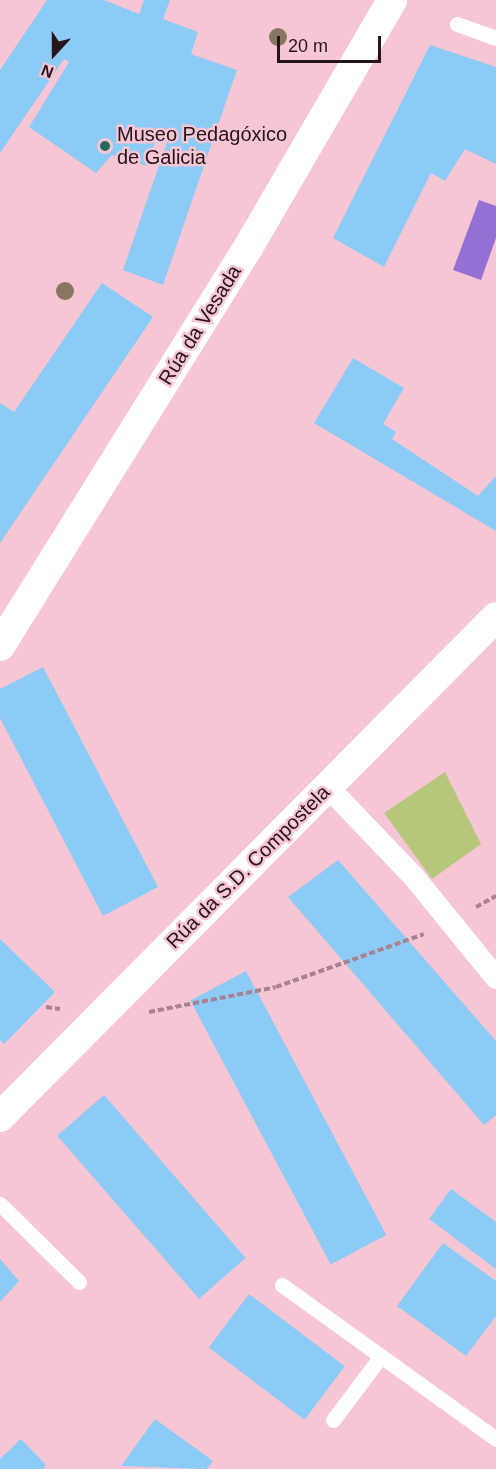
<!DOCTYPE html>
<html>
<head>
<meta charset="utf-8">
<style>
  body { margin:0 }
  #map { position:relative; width:496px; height:1469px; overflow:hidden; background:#f7c6d5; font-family:Helvetica,sans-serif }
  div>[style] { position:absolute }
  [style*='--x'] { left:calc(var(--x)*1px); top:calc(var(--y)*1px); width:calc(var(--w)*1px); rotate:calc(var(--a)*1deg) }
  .green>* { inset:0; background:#b5c77a }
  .water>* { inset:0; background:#9570d4 }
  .building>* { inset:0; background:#8bcbf6; transform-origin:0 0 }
  .path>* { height:4px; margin-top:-2px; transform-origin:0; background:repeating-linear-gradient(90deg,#a8838f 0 6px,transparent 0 9px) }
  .service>* { height:15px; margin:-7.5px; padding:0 7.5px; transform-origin:7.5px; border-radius:7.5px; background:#fff }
  .pedestrian>* { height:22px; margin:-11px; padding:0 11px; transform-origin:11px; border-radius:11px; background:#fff }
  .minor>* { height:30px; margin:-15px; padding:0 15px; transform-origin:15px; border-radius:15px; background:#fff }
  .trees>* { width:18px; height:18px; margin:-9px; border-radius:50%; background:#877660 }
  .dots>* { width:16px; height:16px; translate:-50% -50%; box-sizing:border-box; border:3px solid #f7c6d5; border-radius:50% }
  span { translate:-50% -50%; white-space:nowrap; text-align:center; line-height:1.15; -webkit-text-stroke:5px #f7c6d5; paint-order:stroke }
  .poi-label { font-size:20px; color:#251419 }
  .left { translate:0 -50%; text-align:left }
  .street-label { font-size:20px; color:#251419 }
  .north { position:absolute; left:24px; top:24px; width:60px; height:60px; -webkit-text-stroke:4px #f7c6d5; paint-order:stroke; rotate:201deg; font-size:16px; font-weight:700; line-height:24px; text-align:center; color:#251419 }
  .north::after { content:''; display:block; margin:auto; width:21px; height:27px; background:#251419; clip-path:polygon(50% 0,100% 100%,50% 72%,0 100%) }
  .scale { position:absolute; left:277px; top:36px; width:104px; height:27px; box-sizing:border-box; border:3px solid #251419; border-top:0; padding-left:8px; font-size:18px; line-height:21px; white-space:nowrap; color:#251419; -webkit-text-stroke:4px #f7c6d5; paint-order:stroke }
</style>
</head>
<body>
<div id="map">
  <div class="green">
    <i style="clip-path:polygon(445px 772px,481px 844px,432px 879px,384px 813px)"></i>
  </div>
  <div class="water">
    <i style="clip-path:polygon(479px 200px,496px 206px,496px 238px,481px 280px,453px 270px)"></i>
  </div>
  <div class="building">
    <i style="clip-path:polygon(47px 0,104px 0,139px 14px,144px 0,170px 0,163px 19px,198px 32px,191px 54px,237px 70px,163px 285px,123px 270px,168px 139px,157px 135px,147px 166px,112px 155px,96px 173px,29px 127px,69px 62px,64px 59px,0 153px,0 70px)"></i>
    <i style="clip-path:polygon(430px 45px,496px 67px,496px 164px,465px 149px,445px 181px,431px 173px,384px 267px,333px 238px)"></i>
    <i style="clip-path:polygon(102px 283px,153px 317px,0 543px,0 403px,14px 412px)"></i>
    <i style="clip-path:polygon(353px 358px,404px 388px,383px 424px,396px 432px,392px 439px,478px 496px,496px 476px,496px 531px,314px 423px)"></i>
    <i style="clip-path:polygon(43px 667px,158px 887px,103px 916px,0 718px,0 689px)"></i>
    <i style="clip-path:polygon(338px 860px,496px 1041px,496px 1115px,484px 1125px,288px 897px)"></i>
    <i style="clip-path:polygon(0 939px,55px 992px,4px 1044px,0 1040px)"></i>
    <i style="left:246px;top:971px;width:299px;height:63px;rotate:62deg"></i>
    <i style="left:104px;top:1095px;width:216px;height:62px;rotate:49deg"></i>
    <i style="clip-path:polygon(451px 1189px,496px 1222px,496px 1269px,429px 1219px)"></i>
    <i style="clip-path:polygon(443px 1243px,496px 1281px,496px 1316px,466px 1356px,397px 1306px)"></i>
    <i style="clip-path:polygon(0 1259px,19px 1281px,0 1302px)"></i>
    <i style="left:249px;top:1294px;width:120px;height:67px;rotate:37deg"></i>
    <i style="clip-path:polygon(155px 1419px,213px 1461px,207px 1469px,121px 1466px)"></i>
    <i style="clip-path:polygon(21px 1439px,46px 1465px,43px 1469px,0 1469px,0 1459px)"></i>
  </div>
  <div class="path">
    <i style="--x:476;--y:907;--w:23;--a:-29"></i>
    <i style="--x:46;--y:1007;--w:14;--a:8"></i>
    <i style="--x:149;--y:1012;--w:129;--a:-11.1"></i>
    <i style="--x:276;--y:987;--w:157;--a:-19.7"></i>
  </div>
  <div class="service">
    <i style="--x:457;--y:24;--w:41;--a:19.7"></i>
    <i style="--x:0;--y:1204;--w:111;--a:44.6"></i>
    <i style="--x:282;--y:1285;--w:264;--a:35.7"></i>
    <i style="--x:333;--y:1420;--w:80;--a:-53.1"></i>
  </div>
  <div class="pedestrian">
    <i style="--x:327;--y:786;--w:126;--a:46.3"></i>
    <i style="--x:414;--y:877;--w:130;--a:50.9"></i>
  </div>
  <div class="minor">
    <i style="--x:0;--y:646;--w:471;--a:-58.1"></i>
    <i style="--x:249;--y:246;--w:285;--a:-59.8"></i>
    <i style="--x:0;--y:1117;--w:704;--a:-45.23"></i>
  </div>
  <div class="trees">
    <i style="left:278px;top:37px"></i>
    <i style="left:65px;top:291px"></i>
  </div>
  <div class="dots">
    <i style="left:105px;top:146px;background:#246a5e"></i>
  </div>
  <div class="poi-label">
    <span class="left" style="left:117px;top:146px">Museo Pedagóxico<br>de Galicia</span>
  </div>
  <div class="street-label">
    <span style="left:200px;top:325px;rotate:-58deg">Rúa da Vesada</span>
    <span style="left:248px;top:867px;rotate:-45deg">Rúa da S.D. Compostela</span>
  </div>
  <div class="north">N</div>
  <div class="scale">20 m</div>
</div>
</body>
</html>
